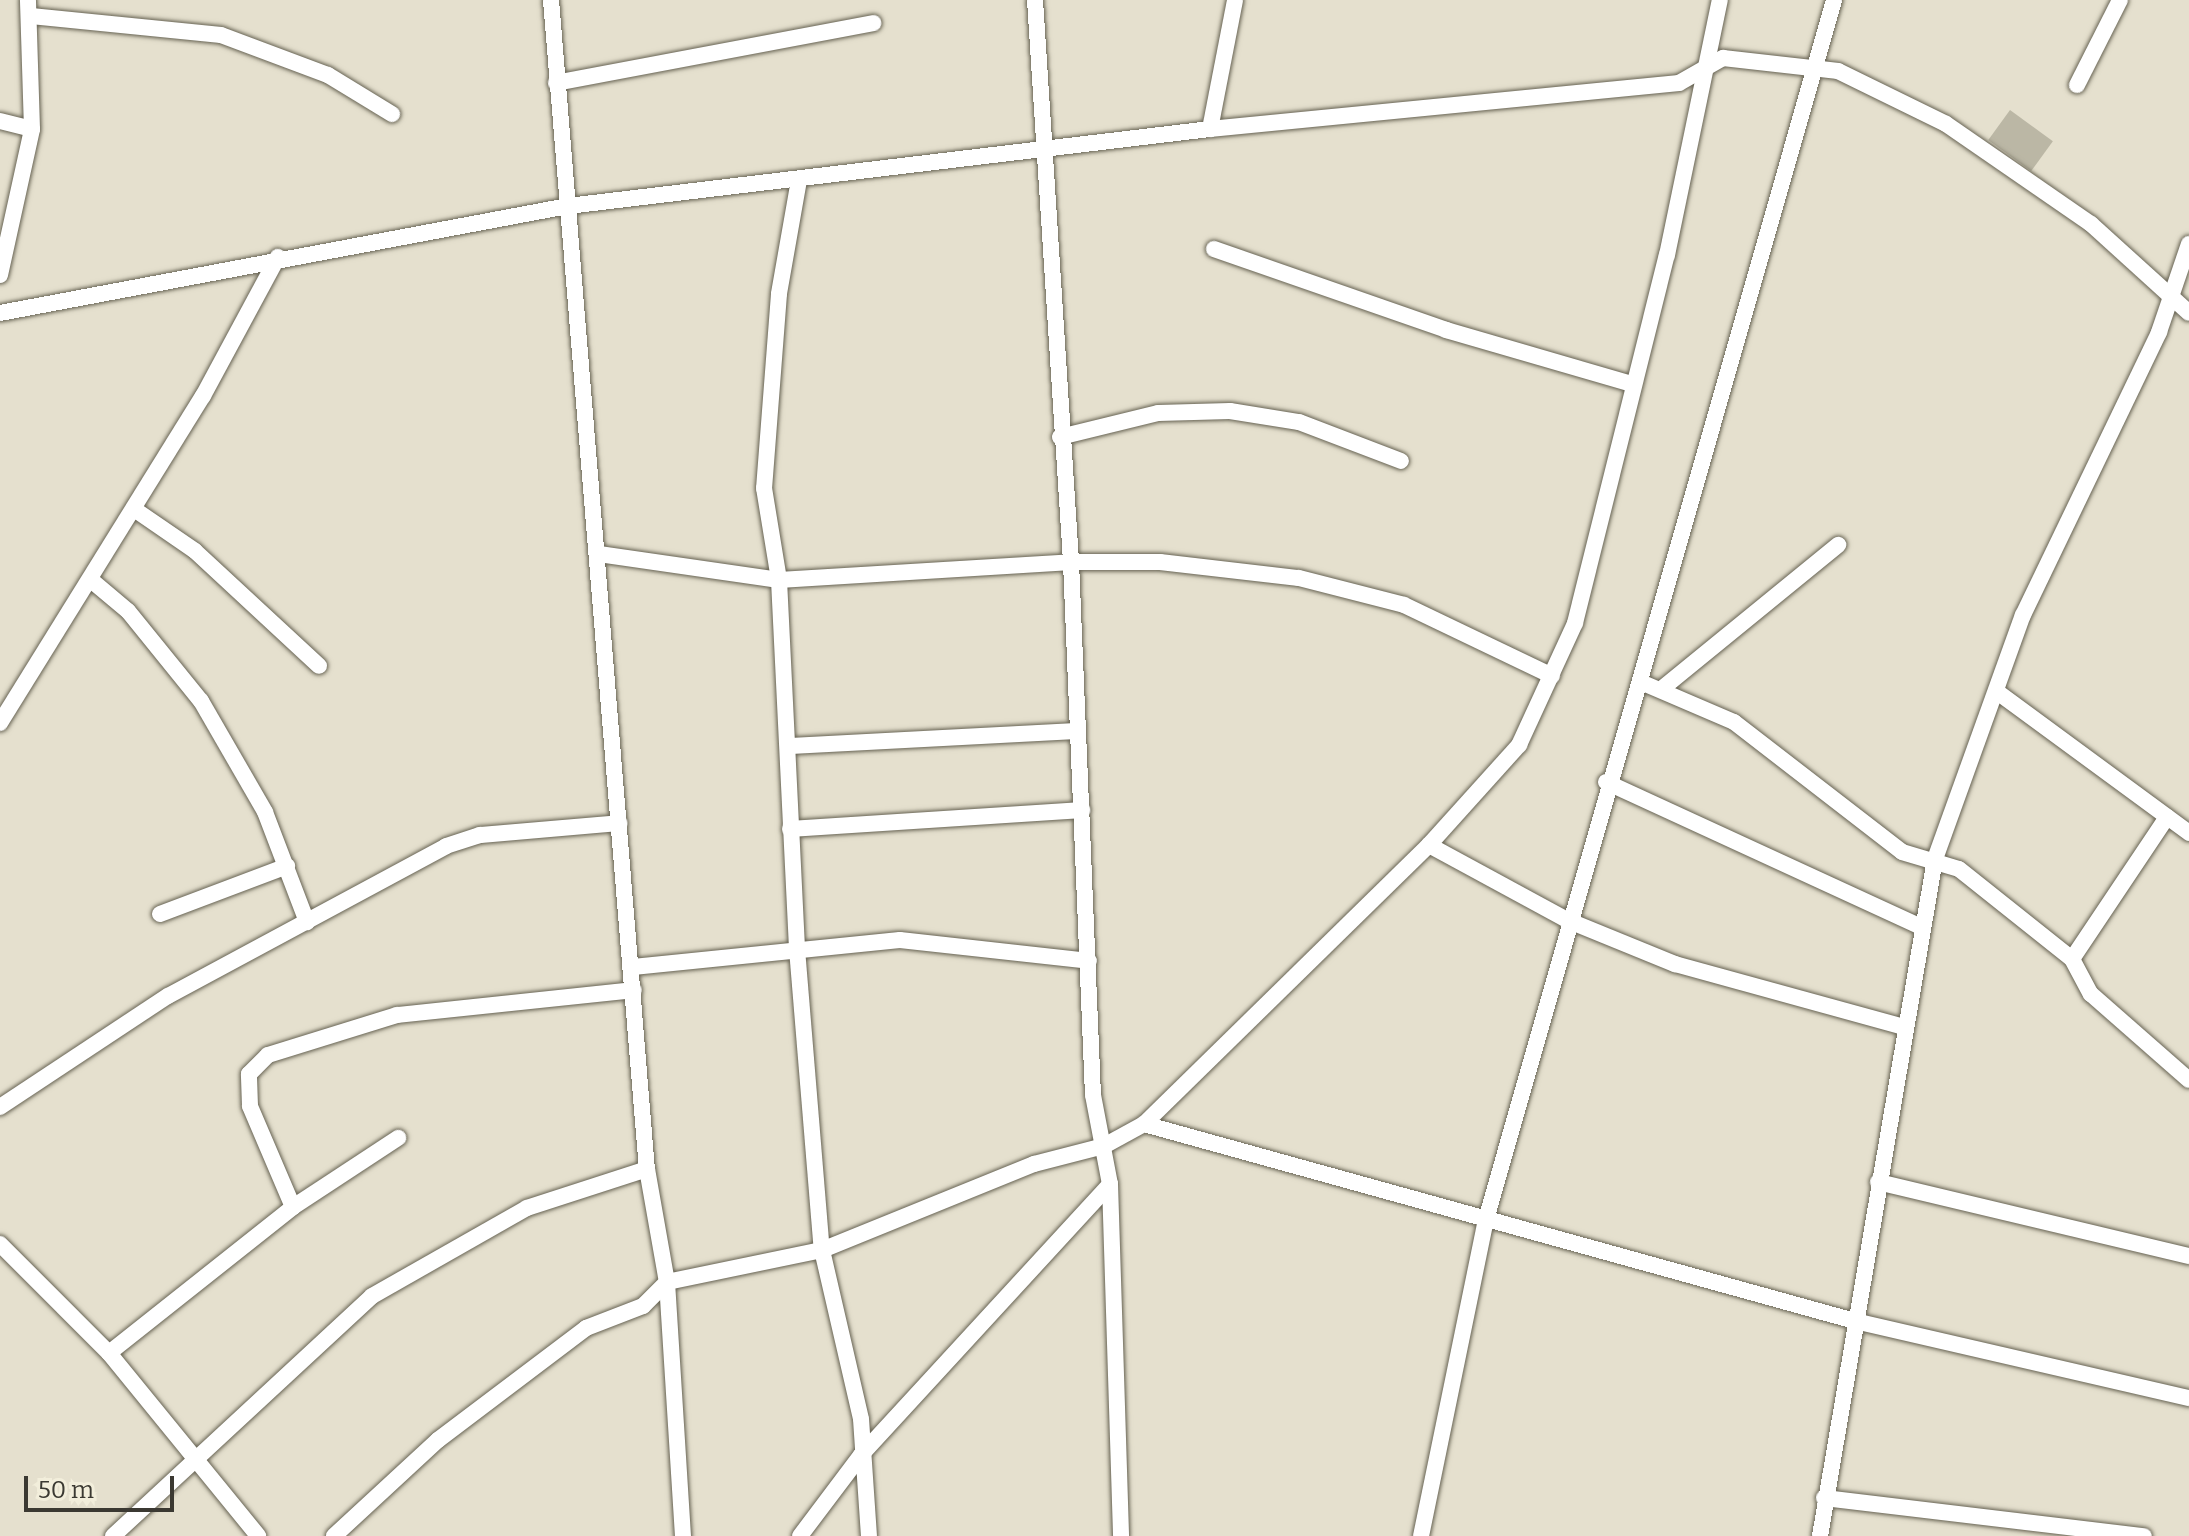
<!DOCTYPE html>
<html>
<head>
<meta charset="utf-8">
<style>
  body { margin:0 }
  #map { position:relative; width:2189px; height:1536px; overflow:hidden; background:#e5e0ce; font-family:Bitter,serif }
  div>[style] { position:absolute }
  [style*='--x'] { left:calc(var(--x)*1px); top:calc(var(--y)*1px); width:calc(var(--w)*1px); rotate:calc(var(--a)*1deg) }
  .building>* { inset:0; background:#bbb7a5; transform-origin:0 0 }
  .roads { filter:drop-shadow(0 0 2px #666252) drop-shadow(0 0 2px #666252) }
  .street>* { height:16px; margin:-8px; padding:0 8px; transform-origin:8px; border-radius:8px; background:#fff }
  span { translate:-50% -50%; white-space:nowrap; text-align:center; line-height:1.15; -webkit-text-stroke:6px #f2eedb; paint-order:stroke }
  .scale { position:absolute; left:24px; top:1476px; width:150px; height:36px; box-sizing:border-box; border:4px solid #3b3932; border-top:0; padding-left:10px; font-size:24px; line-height:28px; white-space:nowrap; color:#3b3932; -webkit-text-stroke:6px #f2eedb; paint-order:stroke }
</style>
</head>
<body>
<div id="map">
  <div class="building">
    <i style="left:2010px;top:110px;width:53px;height:37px;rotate:36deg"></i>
  </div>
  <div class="roads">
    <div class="street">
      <i style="--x:551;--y:0;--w:1173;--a:85.31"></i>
      <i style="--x:647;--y:1169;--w:115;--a:80"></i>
      <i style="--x:667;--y:1282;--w:255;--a:86.4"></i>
      <i style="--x:1035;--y:0;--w:563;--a:86.33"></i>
      <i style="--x:1071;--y:562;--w:533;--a:87.64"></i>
      <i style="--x:1093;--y:1095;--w:91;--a:79.2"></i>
      <i style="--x:1110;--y:1184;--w:352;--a:88.2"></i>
      <i style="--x:31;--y:16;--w:191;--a:5.7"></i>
      <i style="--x:221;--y:35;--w:114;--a:20.5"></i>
      <i style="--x:328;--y:75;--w:75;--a:31.4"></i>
      <i style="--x:556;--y:83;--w:323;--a:-10.7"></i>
      <i style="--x:2077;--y:85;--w:95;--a:-63.2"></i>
      <i style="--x:0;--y:121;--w:33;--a:14"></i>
      <i style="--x:1210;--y:129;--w:131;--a:-79"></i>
      <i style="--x:799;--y:180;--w:116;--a:100"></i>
      <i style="--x:779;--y:294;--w:195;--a:94.4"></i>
      <i style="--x:764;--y:488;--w:93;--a:80.7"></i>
      <i style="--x:779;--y:580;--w:369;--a:87.2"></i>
      <i style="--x:797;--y:949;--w:302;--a:85.3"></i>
      <i style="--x:822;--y:1250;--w:173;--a:77"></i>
      <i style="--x:861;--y:1419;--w:117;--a:86.1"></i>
      <i style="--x:1214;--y:249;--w:246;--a:19.2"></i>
      <i style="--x:1446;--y:330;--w:194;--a:16.2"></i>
      <i style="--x:0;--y:275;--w:149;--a:-77.6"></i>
      <i style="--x:32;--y:129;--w:129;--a:-91.8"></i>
      <i style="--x:0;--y:313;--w:578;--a:-10.67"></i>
      <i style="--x:568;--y:206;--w:647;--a:-6.84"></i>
      <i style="--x:1210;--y:129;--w:471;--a:-5.6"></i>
      <i style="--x:1679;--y:83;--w:51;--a:-29.6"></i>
      <i style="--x:1723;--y:58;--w:116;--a:6.4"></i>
      <i style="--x:1838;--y:71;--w:120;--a:26.1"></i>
      <i style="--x:1946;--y:124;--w:176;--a:34.6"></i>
      <i style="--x:2091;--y:224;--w:132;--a:42.2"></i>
      <i style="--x:1060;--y:437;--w:101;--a:-13.8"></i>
      <i style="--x:1158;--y:413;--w:72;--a:-1.6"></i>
      <i style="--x:1230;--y:411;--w:70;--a:9.1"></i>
      <i style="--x:1299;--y:422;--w:109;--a:20.9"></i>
      <i style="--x:134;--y:509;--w:74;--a:34.5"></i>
      <i style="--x:195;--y:551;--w:169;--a:42.8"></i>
      <i style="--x:599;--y:554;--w:182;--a:8.2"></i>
      <i style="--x:779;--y:580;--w:293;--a:-3.5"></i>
      <i style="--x:1071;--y:562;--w:89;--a:0"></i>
      <i style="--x:1160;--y:562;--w:140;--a:6.6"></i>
      <i style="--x:1299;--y:578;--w:108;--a:14.4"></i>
      <i style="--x:1404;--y:605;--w:164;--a:25.6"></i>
      <i style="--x:91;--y:580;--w:48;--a:40"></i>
      <i style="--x:128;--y:611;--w:116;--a:51"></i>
      <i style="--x:201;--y:701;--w:128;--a:60"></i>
      <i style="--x:265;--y:812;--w:118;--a:69.1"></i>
      <i style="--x:1643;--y:683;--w:99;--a:23.2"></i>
      <i style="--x:1734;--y:722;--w:212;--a:37.7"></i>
      <i style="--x:1902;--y:852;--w:59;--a:16.6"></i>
      <i style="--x:1959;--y:869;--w:144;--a:38.5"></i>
      <i style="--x:2072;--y:959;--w:40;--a:62"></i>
      <i style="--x:2091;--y:994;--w:130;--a:41.3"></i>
      <i style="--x:1664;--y:687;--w:225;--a:-39.2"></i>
      <i style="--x:1996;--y:691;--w:240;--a:36.3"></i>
      <i style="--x:0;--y:723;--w:385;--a:-58.2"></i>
      <i style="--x:203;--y:396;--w:158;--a:-61.7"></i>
      <i style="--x:789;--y:746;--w:289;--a:-3"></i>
      <i style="--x:1606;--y:782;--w:347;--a:24.7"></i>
      <i style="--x:790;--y:829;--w:293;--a:-3.7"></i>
      <i style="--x:1429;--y:845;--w:157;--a:28.5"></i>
      <i style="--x:1567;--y:920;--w:117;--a:22.2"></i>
      <i style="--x:1675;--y:964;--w:238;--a:15.4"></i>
      <i style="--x:160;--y:914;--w:136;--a:-20.7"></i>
      <i style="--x:2072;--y:959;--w:171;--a:-56.2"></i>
      <i style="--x:633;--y:967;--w:268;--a:-5.8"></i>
      <i style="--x:900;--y:940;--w:190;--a:6.3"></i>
      <i style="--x:0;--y:1107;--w:201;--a:-33.5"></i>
      <i style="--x:168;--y:996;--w:316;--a:-28.3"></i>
      <i style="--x:446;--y:846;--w:36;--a:-18"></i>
      <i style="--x:480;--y:835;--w:140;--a:-4.9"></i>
      <i style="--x:1144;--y:1124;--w:738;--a:15.49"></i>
      <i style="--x:1855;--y:1321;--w:343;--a:13"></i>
      <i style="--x:1878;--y:1182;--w:320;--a:13.4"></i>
      <i style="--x:293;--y:1207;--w:110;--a:-113.1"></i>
      <i style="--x:250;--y:1106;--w:32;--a:-92"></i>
      <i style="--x:249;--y:1074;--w:27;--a:-45"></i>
      <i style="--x:268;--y:1055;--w:135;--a:-17.2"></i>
      <i style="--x:397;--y:1015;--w:238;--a:-6"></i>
      <i style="--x:0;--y:1244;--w:154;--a:45"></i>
      <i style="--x:109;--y:1353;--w:236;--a:50.8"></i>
      <i style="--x:109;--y:1353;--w:235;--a:-38.4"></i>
      <i style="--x:293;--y:1207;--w:126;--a:-33.3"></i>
      <i style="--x:1824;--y:1498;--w:322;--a:6.8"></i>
      <i style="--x:113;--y:1536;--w:353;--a:-42.8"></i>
      <i style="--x:372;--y:1296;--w:178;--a:-29.6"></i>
      <i style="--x:527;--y:1208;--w:126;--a:-18"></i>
      <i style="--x:334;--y:1536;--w:142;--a:-42.7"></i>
      <i style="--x:438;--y:1440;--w:186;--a:-37.1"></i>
      <i style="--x:586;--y:1328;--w:61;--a:-21.1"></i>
      <i style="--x:643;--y:1306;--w:34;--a:-45"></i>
      <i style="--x:667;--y:1282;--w:158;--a:-11.7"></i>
      <i style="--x:822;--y:1250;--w:229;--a:-22.1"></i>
      <i style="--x:1034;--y:1164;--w:72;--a:-14.4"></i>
      <i style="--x:1104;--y:1146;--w:46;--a:-28.8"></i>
      <i style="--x:1144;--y:1124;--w:399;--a:-44.4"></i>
      <i style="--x:1429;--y:845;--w:135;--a:-48"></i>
      <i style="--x:1519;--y:745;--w:134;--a:-65.3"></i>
      <i style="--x:1575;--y:623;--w:379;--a:-76"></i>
      <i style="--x:1667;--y:255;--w:260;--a:-78.3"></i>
      <i style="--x:800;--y:1536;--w:101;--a:-53"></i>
      <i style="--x:861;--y:1455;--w:368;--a:-47.4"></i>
      <i style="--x:1421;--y:1536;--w:319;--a:-78.4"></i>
      <i style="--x:1485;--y:1223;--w:1272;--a:-74.07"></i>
      <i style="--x:1820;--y:1536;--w:687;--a:-80.36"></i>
      <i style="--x:1935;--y:859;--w:259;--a:-70.2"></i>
      <i style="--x:2023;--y:615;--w:314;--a:-64.3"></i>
      <i style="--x:2159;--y:332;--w:93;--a:-71.2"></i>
    </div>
  </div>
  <div class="scale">50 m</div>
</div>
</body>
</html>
